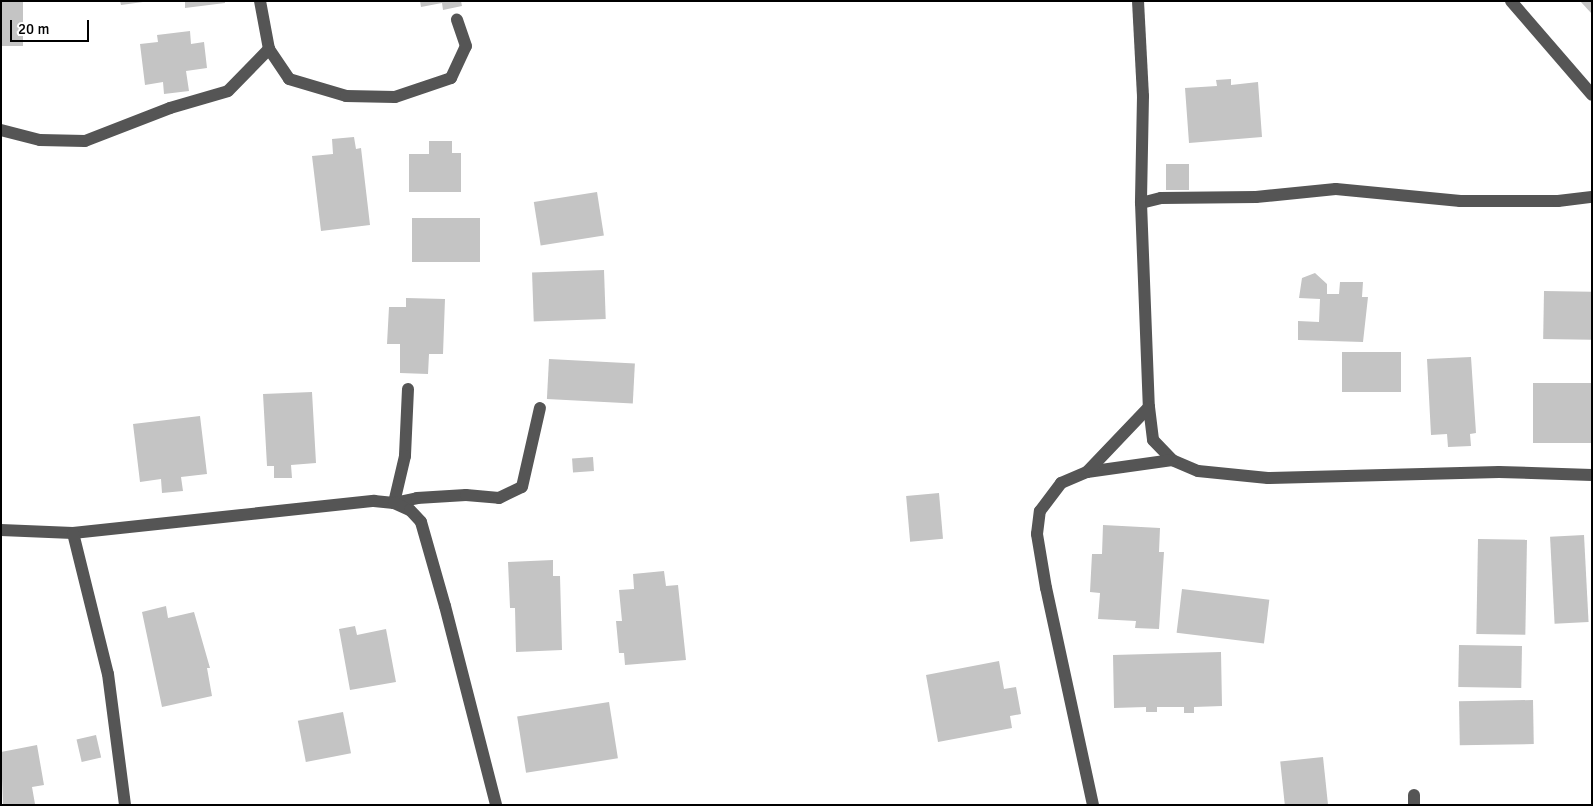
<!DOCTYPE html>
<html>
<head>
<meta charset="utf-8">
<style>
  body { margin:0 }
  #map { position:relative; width:1593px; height:806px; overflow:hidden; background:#fff; font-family:Signika,sans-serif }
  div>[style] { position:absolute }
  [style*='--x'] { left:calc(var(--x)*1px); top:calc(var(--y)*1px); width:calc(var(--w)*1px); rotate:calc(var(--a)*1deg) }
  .building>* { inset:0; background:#c4c4c4; transform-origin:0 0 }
  .minor>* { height:12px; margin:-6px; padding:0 6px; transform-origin:6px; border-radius:6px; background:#555 }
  span { translate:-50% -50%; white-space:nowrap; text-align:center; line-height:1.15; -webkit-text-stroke:4px #fff; paint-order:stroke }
  .frame { position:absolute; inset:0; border:2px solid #000; pointer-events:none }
  .scale { position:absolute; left:10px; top:20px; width:79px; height:22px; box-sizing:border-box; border:2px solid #000; border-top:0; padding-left:6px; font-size:15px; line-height:18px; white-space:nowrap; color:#000; -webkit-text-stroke:4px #fff; paint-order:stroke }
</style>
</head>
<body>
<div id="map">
  <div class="building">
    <i style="left:1px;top:1px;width:22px;height:45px"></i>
    <i style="clip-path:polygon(120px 1px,143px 1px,143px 2px,121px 5px)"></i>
    <i style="clip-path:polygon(185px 1px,225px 1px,225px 3px,185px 8px)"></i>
    <i style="clip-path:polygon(420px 1px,461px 1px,462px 6px,443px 10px,442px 3px,421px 7px)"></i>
    <i style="clip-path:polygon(1580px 1px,1592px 1px,1592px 14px)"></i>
    <i style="clip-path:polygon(190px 31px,191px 44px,204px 42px,207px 68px,186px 71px,189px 91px,164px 94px,163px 82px,145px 85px,140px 44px,158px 42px,157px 35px)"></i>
    <i style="clip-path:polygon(1231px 79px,1231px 85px,1258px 82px,1262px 137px,1189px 143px,1185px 88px,1217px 86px,1216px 80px)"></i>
    <i style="clip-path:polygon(354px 137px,356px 149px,361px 148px,370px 225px,321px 231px,312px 156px,333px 154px,332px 139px)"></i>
    <i style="clip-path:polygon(429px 141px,452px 141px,452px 153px,461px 153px,461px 192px,409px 192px,409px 154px,429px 154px)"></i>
    <i style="left:1166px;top:164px;width:23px;height:26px"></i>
    <i style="left:597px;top:192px;width:44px;height:64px;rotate:81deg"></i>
    <i style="left:412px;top:218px;width:68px;height:44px"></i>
    <i style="left:604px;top:270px;width:49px;height:72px;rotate:88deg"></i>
    <i style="clip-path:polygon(1315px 273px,1327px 284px,1327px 294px,1339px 294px,1340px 282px,1363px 282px,1362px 297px,1368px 297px,1363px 342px,1298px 340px,1298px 321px,1319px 322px,1320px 299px,1299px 298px,1302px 278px)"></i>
    <i style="left:1544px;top:291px;width:48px;height:48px;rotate:1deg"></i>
    <i style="clip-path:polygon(406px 298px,445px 299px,443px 354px,429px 354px,428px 374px,400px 373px,400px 344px,387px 344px,389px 307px,406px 307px)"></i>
    <i style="left:1342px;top:352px;width:59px;height:40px"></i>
    <i style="clip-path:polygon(1471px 357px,1476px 433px,1470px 434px,1471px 446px,1448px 447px,1447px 434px,1431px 435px,1427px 359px)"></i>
    <i style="left:549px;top:359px;width:86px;height:40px;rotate:3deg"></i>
    <i style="left:1592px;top:383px;width:60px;height:59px;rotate:90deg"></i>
    <i style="clip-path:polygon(312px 392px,316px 463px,291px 465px,292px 478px,274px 478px,274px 466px,267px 466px,263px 394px)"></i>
    <i style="clip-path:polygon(200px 416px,207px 474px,181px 477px,183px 491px,162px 493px,161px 479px,140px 482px,133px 424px)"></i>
    <i style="left:593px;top:457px;width:14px;height:21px;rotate:86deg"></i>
    <i style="left:939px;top:493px;width:46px;height:33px;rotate:85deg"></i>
    <i style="clip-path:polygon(1103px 525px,1160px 528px,1159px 552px,1164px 552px,1159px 629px,1135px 628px,1136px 621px,1098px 619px,1100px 593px,1090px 592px,1092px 554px,1102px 554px)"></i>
    <i style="left:1584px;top:535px;width:87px;height:34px;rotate:87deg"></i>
    <i style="left:1478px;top:539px;width:49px;height:95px;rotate:1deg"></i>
    <i style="clip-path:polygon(553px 560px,553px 576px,560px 576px,562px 650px,516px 652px,515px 608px,510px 608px,508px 562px)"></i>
    <i style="clip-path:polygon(664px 571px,666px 586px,678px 585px,686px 660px,625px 665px,624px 653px,619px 653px,616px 621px,622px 621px,619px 590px,634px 589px,633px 574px)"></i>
    <i style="left:1182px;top:589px;width:88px;height:44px;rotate:7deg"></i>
    <i style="clip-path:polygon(166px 606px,168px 618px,194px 612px,210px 668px,207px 668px,212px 696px,162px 707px,142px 612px)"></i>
    <i style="clip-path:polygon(355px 626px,357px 635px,386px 629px,396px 682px,350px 690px,339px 629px)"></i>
    <i style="left:1459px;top:645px;width:63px;height:42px;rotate:1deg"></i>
    <i style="clip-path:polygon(1221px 652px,1222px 706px,1194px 707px,1194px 713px,1184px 713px,1184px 707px,1157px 707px,1157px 712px,1146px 712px,1146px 707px,1114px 708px,1113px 655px)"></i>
    <i style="clip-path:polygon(999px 661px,1004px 689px,1016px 687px,1021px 714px,1010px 716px,1012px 728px,938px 742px,926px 675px)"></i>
    <i style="left:1533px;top:700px;width:44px;height:74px;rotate:89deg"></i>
    <i style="left:609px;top:702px;width:57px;height:93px;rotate:81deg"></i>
    <i style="left:343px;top:712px;width:42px;height:46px;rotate:79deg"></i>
    <i style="left:96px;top:735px;width:23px;height:20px;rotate:77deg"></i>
    <i style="clip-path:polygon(37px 745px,44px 785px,32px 787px,35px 804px,3px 805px,1px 752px)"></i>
    <i style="left:1323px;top:757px;width:48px;height:43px;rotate:84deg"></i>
  </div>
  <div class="minor">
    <i style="--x:260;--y:1;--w:49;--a:79.4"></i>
    <i style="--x:269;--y:49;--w:36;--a:56"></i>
    <i style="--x:289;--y:79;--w:59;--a:16.6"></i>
    <i style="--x:346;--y:96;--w:49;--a:1.2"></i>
    <i style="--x:395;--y:97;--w:59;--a:-18.7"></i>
    <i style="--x:451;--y:78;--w:35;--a:-65"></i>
    <i style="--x:466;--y:46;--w:28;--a:-109"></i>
    <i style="--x:1138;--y:1;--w:95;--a:87"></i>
    <i style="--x:1143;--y:96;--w:107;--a:91.1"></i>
    <i style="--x:1141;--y:203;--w:204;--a:87.8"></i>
    <i style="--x:1149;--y:407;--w:33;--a:83"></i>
    <i style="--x:1153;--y:440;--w:28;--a:46"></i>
    <i style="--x:1172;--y:460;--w:28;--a:23"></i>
    <i style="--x:1198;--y:471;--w:70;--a:5.7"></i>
    <i style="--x:1268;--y:478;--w:231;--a:-1.5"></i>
    <i style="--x:1499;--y:472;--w:93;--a:1.8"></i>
    <i style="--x:1511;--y:1;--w:124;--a:49.2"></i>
    <i style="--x:1;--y:130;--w:40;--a:14.4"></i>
    <i style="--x:40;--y:140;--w:45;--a:1.3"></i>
    <i style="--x:85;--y:141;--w:91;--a:-21.2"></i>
    <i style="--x:170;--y:108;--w:60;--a:-16.3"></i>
    <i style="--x:228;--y:91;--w:59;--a:-45.7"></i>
    <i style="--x:1141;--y:203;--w:21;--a:-14"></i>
    <i style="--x:1161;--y:198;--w:95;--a:-0.6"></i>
    <i style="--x:1256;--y:197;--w:80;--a:-5.7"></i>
    <i style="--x:1336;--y:189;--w:125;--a:5.5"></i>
    <i style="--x:1460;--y:201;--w:98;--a:0"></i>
    <i style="--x:1558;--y:201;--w:34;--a:-7"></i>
    <i style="--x:408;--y:389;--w:67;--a:92.6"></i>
    <i style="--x:405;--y:456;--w:48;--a:103.2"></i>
    <i style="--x:394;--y:503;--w:24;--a:-12"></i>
    <i style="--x:417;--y:498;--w:49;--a:-3.5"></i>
    <i style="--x:466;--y:495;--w:33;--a:5"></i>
    <i style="--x:499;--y:498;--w:25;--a:-26"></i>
    <i style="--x:522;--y:487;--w:81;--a:-77.2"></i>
    <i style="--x:1087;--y:472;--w:86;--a:-8"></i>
    <i style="--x:1;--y:530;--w:72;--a:2.4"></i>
    <i style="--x:73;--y:533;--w:303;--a:-6.1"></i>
    <i style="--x:374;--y:501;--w:20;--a:6"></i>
    <i style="--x:394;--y:503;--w:17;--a:24"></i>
    <i style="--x:410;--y:510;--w:16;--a:47"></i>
    <i style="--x:421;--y:522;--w:87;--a:74.1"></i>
    <i style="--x:445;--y:606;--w:205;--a:75.6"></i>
    <i style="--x:73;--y:533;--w:145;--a:76.1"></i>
    <i style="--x:108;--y:674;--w:132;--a:82.6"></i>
    <i style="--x:1414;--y:795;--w:10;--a:90"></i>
    <i style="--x:1093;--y:805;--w:222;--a:-102.2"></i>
    <i style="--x:1046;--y:588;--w:55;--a:-99.5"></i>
    <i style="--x:1037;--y:534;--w:23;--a:-83"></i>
    <i style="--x:1040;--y:511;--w:35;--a:-53"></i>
    <i style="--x:1061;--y:483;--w:28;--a:-23"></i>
    <i style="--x:1087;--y:472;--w:90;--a:-46.4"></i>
  </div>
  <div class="frame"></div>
  <div class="scale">20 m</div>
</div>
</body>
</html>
